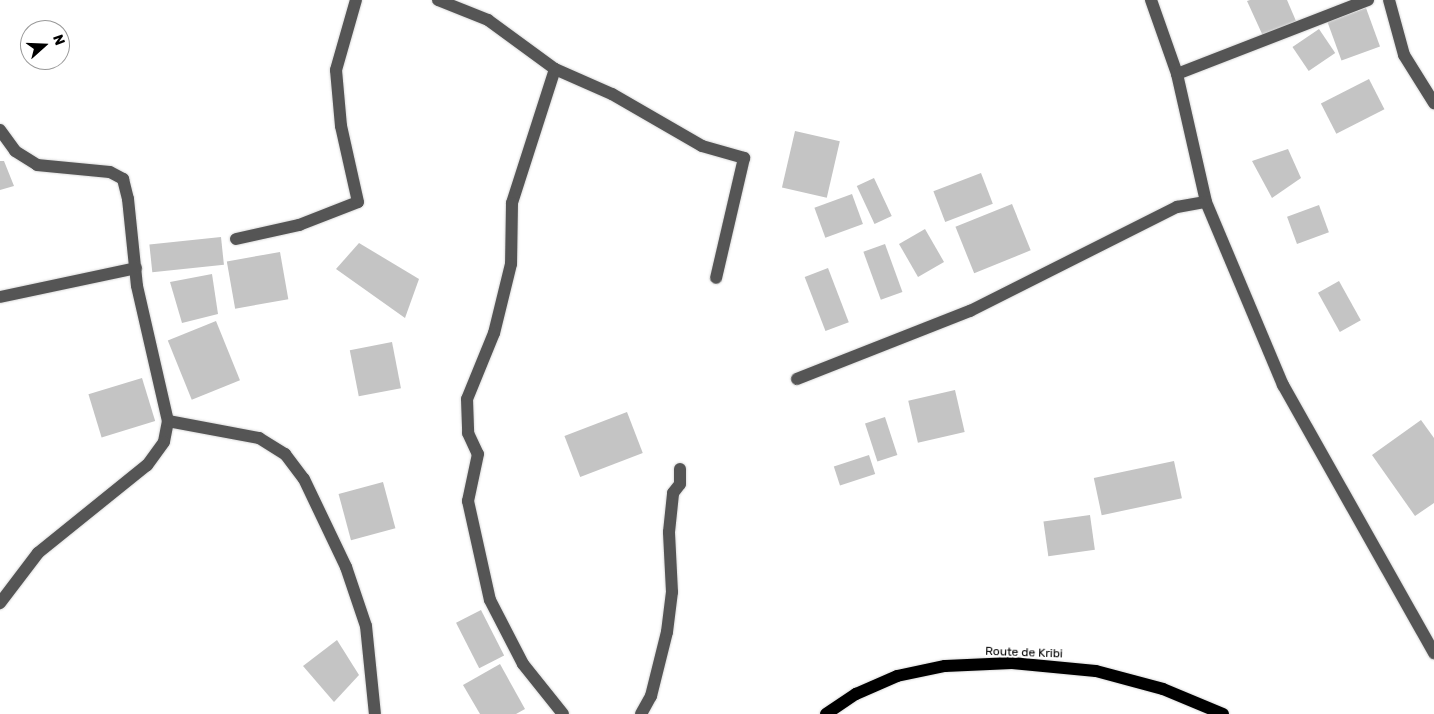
<!DOCTYPE html>
<html>
<head>
<meta charset="utf-8">
<style>
  body { margin:0 }
  #map { position:relative; width:1434px; height:714px; overflow:hidden; background:#fff; font-family:Rubik,sans-serif }
  div>[style] { position:absolute }
  [style*='--x'] { left:calc(var(--x)*1px); top:calc(var(--y)*1px); width:calc(var(--w)*1px); rotate:calc(var(--a)*1deg) }
  .building>* { inset:0; background:#c4c4c4; transform-origin:0 0 }
  .roads { filter:drop-shadow(0 0 1px #dbdbdb) drop-shadow(0 0 1px #dbdbdb) }
  .minor>* { height:12px; margin:-6px; padding:0 6px; transform-origin:6px; border-radius:6px; background:#555 }
  .major>* { height:12px; margin:-6px; padding:0 6px; transform-origin:6px; border-radius:6px; background:#000 }
  span { translate:-50% -50%; white-space:nowrap; text-align:center; line-height:1.15; -webkit-text-stroke:4px #fff; paint-order:stroke }
  .street-label { font-size:12px; color:#000 }
  .north { position:absolute; left:20px; top:20px; width:50px; height:50px; box-sizing:border-box; background:#fff; border:1px solid #999; border-radius:50%; rotate:70deg; font-size:14px; font-weight:700; line-height:20px; text-align:center; color:#000 }
  .north::after { content:''; display:block; margin:auto; width:18px; height:22px; background:#000; clip-path:polygon(50% 0,100% 100%,50% 72%,0 100%) }
</style>
</head>
<body>
<div id="map">
  <div class="building">
    <i style="clip-path:polygon(1250px 0,1287px 0,1296px 21px,1263px 36px,1247px 1px)"></i>
    <i style="left:1366px;top:8px;width:41px;height:41px;rotate:70deg"></i>
    <i style="left:1319px;top:29px;width:29px;height:32px;rotate:56deg"></i>
    <i style="left:1369px;top:79px;width:34px;height:54px;rotate:63deg"></i>
    <i style="left:795px;top:131px;width:46px;height:58px;rotate:13deg"></i>
    <i style="clip-path:polygon(1288px 149px,1301px 178px,1272px 198px,1252px 161px)"></i>
    <i style="clip-path:polygon(0 161px,4px 161px,14px 186px,0 190px)"></i>
    <i style="left:981px;top:173px;width:33px;height:51px;rotate:69deg"></i>
    <i style="left:874px;top:178px;width:42px;height:19px;rotate:65deg"></i>
    <i style="left:852px;top:194px;width:32px;height:40px;rotate:70deg"></i>
    <i style="left:1012px;top:204px;width:50px;height:61px;rotate:68deg"></i>
    <i style="left:1319px;top:205px;width:29px;height:34px;rotate:70deg"></i>
    <i style="left:925px;top:229px;width:38px;height:30px;rotate:60deg"></i>
    <i style="left:221px;top:237px;width:28px;height:72px;rotate:84deg"></i>
    <i style="clip-path:polygon(359px 243px,419px 279px,405px 318px,336px 269px)"></i>
    <i style="left:885px;top:244px;width:51px;height:23px;rotate:70deg"></i>
    <i style="left:280px;top:252px;width:48px;height:54px;rotate:80deg"></i>
    <i style="left:828px;top:268px;width:58px;height:25px;rotate:69deg"></i>
    <i style="clip-path:polygon(212px 274px,218px 314px,182px 323px,170px 282px)"></i>
    <i style="left:1339px;top:281px;width:45px;height:24px;rotate:61deg"></i>
    <i style="left:216px;top:321px;width:64px;height:52px;rotate:68deg"></i>
    <i style="left:392px;top:342px;width:47px;height:43px;rotate:79deg"></i>
    <i style="left:142px;top:378px;width:45px;height:56px;rotate:73deg"></i>
    <i style="left:955px;top:390px;width:43px;height:48px;rotate:77deg"></i>
    <i style="left:627px;top:412px;width:44px;height:67px;rotate:69deg"></i>
    <i style="left:885px;top:417px;width:40px;height:21px;rotate:72deg"></i>
    <i style="clip-path:polygon(1421px 420px,1434px 438px,1434px 503px,1415px 516px,1372px 455px)"></i>
    <i style="left:869px;top:455px;width:20px;height:37px;rotate:72deg"></i>
    <i style="left:1174px;top:461px;width:38px;height:82px;rotate:78deg"></i>
    <i style="left:383px;top:482px;width:48px;height:46px;rotate:75deg"></i>
    <i style="left:1090px;top:515px;width:35px;height:47px;rotate:82deg"></i>
    <i style="left:481px;top:610px;width:51px;height:28px;rotate:63deg"></i>
    <i style="clip-path:polygon(337px 640px,359px 675px,334px 702px,303px 666px)"></i>
    <i style="clip-path:polygon(500px 664px,525px 709px,516px 714px,480px 714px,463px 685px)"></i>
  </div>
  <div class="roads">
    <div class="minor">
      <i style="--x:438;--y:0;--w:54;--a:21.8"></i>
      <i style="--x:488;--y:20;--w:83;--a:36.2"></i>
      <i style="--x:555;--y:69;--w:141;--a:107.8"></i>
      <i style="--x:512;--y:203;--w:61;--a:90.9"></i>
      <i style="--x:511;--y:264;--w:71;--a:103.8"></i>
      <i style="--x:494;--y:333;--w:71;--a:112.2"></i>
      <i style="--x:467;--y:399;--w:34;--a:88"></i>
      <i style="--x:468;--y:433;--w:23;--a:65"></i>
      <i style="--x:478;--y:454;--w:48;--a:102"></i>
      <i style="--x:468;--y:501;--w:101;--a:77.5"></i>
      <i style="--x:490;--y:600;--w:72;--a:62.7"></i>
      <i style="--x:523;--y:664;--w:64;--a:51.3"></i>
      <i style="--x:1151;--y:0;--w:78;--a:70.6"></i>
      <i style="--x:1177;--y:74;--w:131;--a:77.2"></i>
      <i style="--x:1206;--y:202;--w:199;--a:67.2"></i>
      <i style="--x:1283;--y:385;--w:308;--a:60.6"></i>
      <i style="--x:1389;--y:0;--w:57;--a:74.7"></i>
      <i style="--x:1404;--y:55;--w:57;--a:58"></i>
      <i style="--x:555;--y:69;--w:62;--a:23.7"></i>
      <i style="--x:612;--y:94;--w:104;--a:30"></i>
      <i style="--x:702;--y:146;--w:44;--a:15.9"></i>
      <i style="--x:744;--y:158;--w:123;--a:103.1"></i>
      <i style="--x:1177;--y:74;--w:205;--a:-21.2"></i>
      <i style="--x:0;--y:130;--w:26;--a:54"></i>
      <i style="--x:15;--y:151;--w:26;--a:32"></i>
      <i style="--x:37;--y:165;--w:73;--a:5.5"></i>
      <i style="--x:110;--y:172;--w:15;--a:28"></i>
      <i style="--x:123;--y:179;--w:21;--a:76"></i>
      <i style="--x:128;--y:199;--w:87;--a:84.1"></i>
      <i style="--x:137;--y:286;--w:139;--a:77.1"></i>
      <i style="--x:168;--y:421;--w:21;--a:101"></i>
      <i style="--x:164;--y:442;--w:29;--a:126"></i>
      <i style="--x:147;--y:465;--w:140;--a:141.1"></i>
      <i style="--x:38;--y:553;--w:63;--a:127.2"></i>
      <i style="--x:236;--y:239;--w:65;--a:-12.5"></i>
      <i style="--x:299;--y:225;--w:63;--a:-21.3"></i>
      <i style="--x:358;--y:202;--w:78;--a:-102.6"></i>
      <i style="--x:341;--y:126;--w:56;--a:-95.1"></i>
      <i style="--x:336;--y:70;--w:73;--a:-74.1"></i>
      <i style="--x:0;--y:297;--w:139;--a:-12"></i>
      <i style="--x:797;--y:379;--w:186;--a:-21.5"></i>
      <i style="--x:970;--y:311;--w:232;--a:-26.7"></i>
      <i style="--x:1177;--y:207;--w:29;--a:-10"></i>
      <i style="--x:168;--y:421;--w:93;--a:10.6"></i>
      <i style="--x:259;--y:438;--w:31;--a:32"></i>
      <i style="--x:285;--y:454;--w:31;--a:53"></i>
      <i style="--x:304;--y:479;--w:98;--a:64.5"></i>
      <i style="--x:346;--y:567;--w:62;--a:71.3"></i>
      <i style="--x:366;--y:626;--w:88;--a:84.2"></i>
      <i style="--x:641;--y:714;--w:21;--a:-61"></i>
      <i style="--x:651;--y:696;--w:66;--a:-76"></i>
      <i style="--x:667;--y:632;--w:40;--a:-82.9"></i>
      <i style="--x:672;--y:592;--w:60;--a:-92.9"></i>
      <i style="--x:669;--y:532;--w:39;--a:-84"></i>
      <i style="--x:673;--y:493;--w:11;--a:-52"></i>
      <i style="--x:680;--y:484;--w:15;--a:-90"></i>
    </div>
    <div class="major">
      <i style="--x:826;--y:714;--w:36;--a:-34"></i>
      <i style="--x:856;--y:694;--w:45;--a:-23.7"></i>
      <i style="--x:897;--y:676;--w:49;--a:-11.8"></i>
      <i style="--x:945;--y:666;--w:67;--a:-2.6"></i>
      <i style="--x:1012;--y:663;--w:84;--a:5.4"></i>
      <i style="--x:1096;--y:671;--w:69;--a:15"></i>
      <i style="--x:1163;--y:689;--w:65;--a:22.6"></i>
    </div>
  </div>
  <div class="street-label">
    <span style="left:1024px;top:653px;rotate:2deg">Route de Kribi</span>
  </div>
  <div class="north">N</div>
</div>
</body>
</html>
